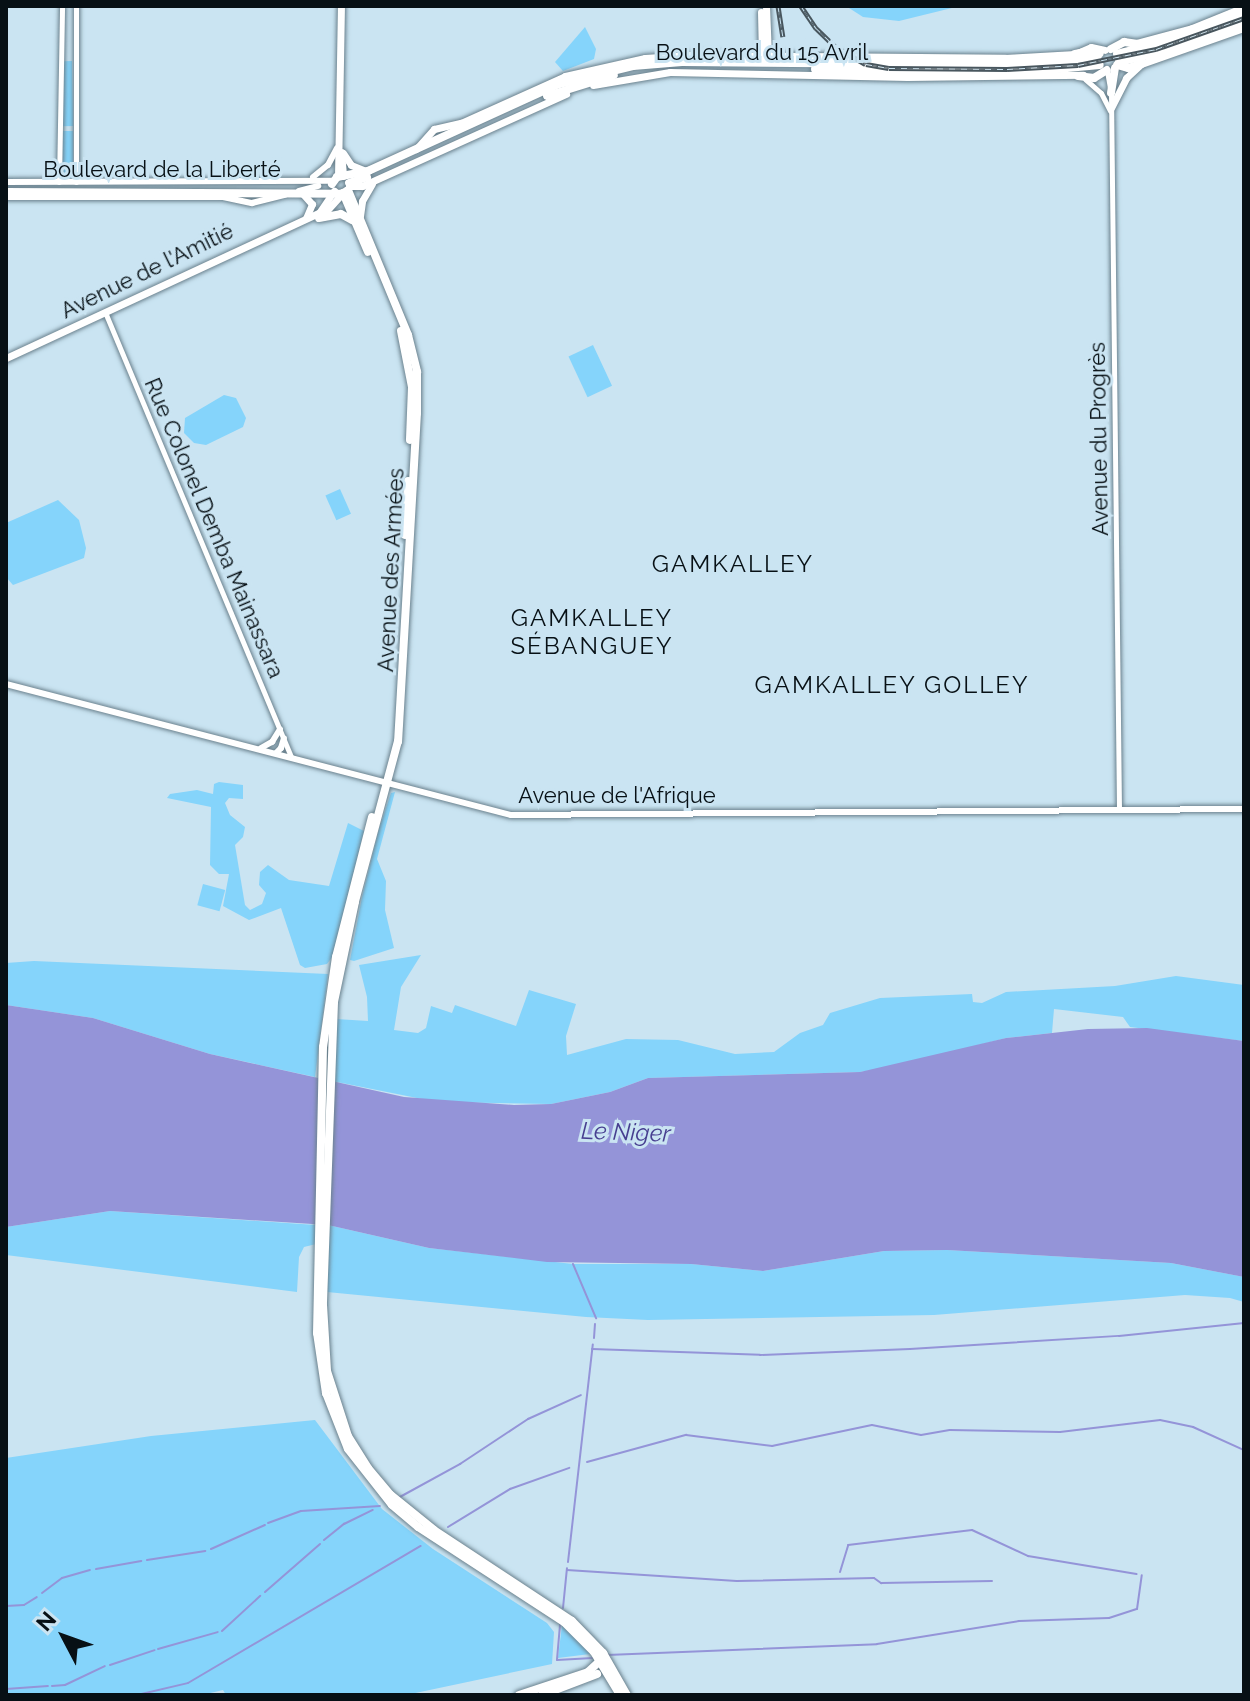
<!DOCTYPE html>
<html>
<head>
<meta charset="utf-8">
<style>
  body { margin:0 }
  #map { position:relative; width:1250px; height:1701px; overflow:hidden; background:#cae4f2; font-family:Raleway,sans-serif }
  div>[style] { position:absolute }
  [style*='--x'] { left:calc(var(--x)*1px); top:calc(var(--y)*1px); width:calc(var(--w)*1px); rotate:calc(var(--a)*1deg) }
  .green>* { inset:0; background:#85d4fb; transform-origin:0 0 }
  .water>* { inset:0; background:#9494d8 }
  .stream>* { height:2px; margin:-1px; padding:0 1px; transform-origin:1px; border-radius:1px; background:#9494d8 }
  .roads { filter:drop-shadow(0 0 2px #6a818d) drop-shadow(0 0 2px #6a818d) }
  .tertiary>* { height:5px; margin:-2.5px; padding:0 2.5px; transform-origin:2.5px; border-radius:2.5px; background:#fff }
  .secondary>* { height:6px; margin:-3px; padding:0 3px; transform-origin:3px; border-radius:3px; background:#fff }
  .primary>* { height:7px; margin:-3.5px; padding:0 3.5px; transform-origin:3.5px; border-radius:3.5px; background:#fff }
  .trunk>* { height:8px; margin:-4px; padding:0 4px; transform-origin:4px; border-radius:4px; background:#fff }
  .rail>* { height:5px; margin-top:-2.5px; transform-origin:0; background:repeating-linear-gradient(90deg,#cae4f2 0 6px,#48565e 0 12px); box-sizing:border-box; border-block:2px solid #48565e }
  span { translate:-50% -50%; white-space:nowrap; text-align:center; line-height:1.15; -webkit-text-stroke:6px #cae4f2; paint-order:stroke }
  .street-label { font-size:22px; color:#071015 }
  .neighbourhood-label { font-size:24px; color:#071015; letter-spacing:2px }
  .water-label { font-size:24px; color:#473f90; font-style:italic }
  .frame { position:absolute; inset:0; border:8px solid #071015; pointer-events:none }
  .north { position:absolute; left:24px; top:1597px; width:80px; height:80px; -webkit-text-stroke:6px #cae4f2; paint-order:stroke; rotate:311deg; font-size:22px; font-weight:700; line-height:32px; text-align:center; color:#071015 }
  .north::after { content:''; display:block; margin:auto; width:28px; height:36px; background:#071015; clip-path:polygon(50% 0,100% 100%,50% 72%,0 100%) }
</style>
</head>
<body>
<div id="map">
  <div class="green">
    <i style="clip-path:polygon(846px 6px,960px 6px,899px 21px,863px 17px)"></i>
    <i style="clip-path:polygon(585px 27px,596px 49px,594px 59px,563px 71px,555px 62px)"></i>
    <i style="left:72px;top:61px;width:65px;height:10px;rotate:89deg"></i>
    <i style="left:62px;top:131px;width:11px;height:49px"></i>
    <i style="left:593px;top:345px;width:45px;height:27px;rotate:65deg"></i>
    <i style="clip-path:polygon(224px 395px,236px 398px,246px 418px,243px 427px,206px 445px,194px 443px,184px 433px,185px 418px)"></i>
    <i style="left:340px;top:489px;width:27px;height:16px;rotate:66deg"></i>
    <i style="clip-path:polygon(58px 500px,79px 520px,86px 548px,84px 558px,13px 585px,6px 577px,6px 523px)"></i>
    <i style="clip-path:polygon(219px 782px,243px 785px,243px 799px,229px 798px,225px 803px,230px 815px,245px 827px,243px 837px,235px 845px,245px 905px,250px 910px,262px 904px,266px 893px,259px 885px,260px 872px,268px 865px,289px 880px,329px 886px,348px 823px,364px 831px,333px 956px,327px 964px,305px 968px,300px 965px,281px 908px,249px 920px,223px 906px,229px 874px,219px 874px,210px 865px,211px 807px,167px 798px,170px 794px,197px 790px,213px 794px,214px 784px)"></i>
    <i style="clip-path:polygon(395px 792px,377px 859px,386px 881px,385px 910px,394px 948px,354px 961px,350px 960px,362px 897px,379px 829px,391px 793px)"></i>
    <i style="left:203px;top:884px;width:23px;height:22px;rotate:15deg"></i>
    <i style="clip-path:polygon(421px 955px,401px 987px,394px 1030px,418px 1033px,426px 1028px,431px 1006px,452px 1013px,455px 1005px,516px 1026px,529px 990px,576px 1004px,566px 1036px,567px 1055px,626px 1039px,678px 1040px,735px 1054px,774px 1052px,800px 1033px,823px 1025px,830px 1013px,880px 998px,972px 994px,973px 1002px,982px 1003px,1006px 992px,1115px 986px,1176px 976px,1244px 985px,1244px 1041px,1130px 1027px,1123px 1017px,1054px 1009px,1052px 1033px,1006px 1038px,897px 1066px,860px 1072px,648px 1078px,610px 1092px,551px 1104px,437px 1102px,332px 1081px,336px 1019px,368px 1021px,367px 997px,359px 965px)"></i>
    <i style="clip-path:polygon(34px 961px,328px 974px,315px 1077px,210px 1054px,93px 1018px,6px 1005px,6px 963px)"></i>
    <i style="clip-path:polygon(110px 1211px,316px 1225px,316px 1244px,304px 1247px,299px 1257px,297px 1292px,6px 1255px,6px 1227px)"></i>
    <i style="clip-path:polygon(328px 1225px,429px 1248px,573px 1264px,691px 1264px,763px 1271px,884px 1251px,947px 1250px,1171px 1263px,1244px 1277px,1244px 1302px,1230px 1298px,1185px 1295px,934px 1315px,648px 1320px,586px 1317px,327px 1292px)"></i>
    <i style="clip-path:polygon(315px 1420px,382px 1509px,433px 1549px,547px 1623px,554px 1632px,552px 1664px,406px 1695px,226px 1695px,223px 1690px,202px 1695px,6px 1695px,6px 1458px,151px 1436px)"></i>
    <i style="clip-path:polygon(562px 1625px,584px 1647px,590px 1654px,558px 1658px)"></i>
  </div>
  <div class="water">
    <i style="clip-path:polygon(6px 1005px,93px 1018px,210px 1054px,404px 1097px,514px 1105px,551px 1104px,610px 1092px,648px 1078px,860px 1072px,1006px 1038px,1088px 1029px,1147px 1028px,1244px 1041px,1244px 1277px,1171px 1263px,947px 1250px,884px 1251px,763px 1271px,691px 1264px,547px 1262px,429px 1248px,328px 1225px,110px 1211px,6px 1227px)"></i>
  </div>
  <div class="stream">
    <i style="--x:573;--y:1264;--w:59;--a:66.9"></i>
    <i style="--x:594;--y:1338;--w:14;--a:-86"></i>
    <i style="--x:592;--y:1349;--w:168;--a:2"></i>
    <i style="--x:760;--y:1355;--w:150;--a:-2.3"></i>
    <i style="--x:910;--y:1349;--w:209;--a:-3.6"></i>
    <i style="--x:1119;--y:1336;--w:126;--a:-5.9"></i>
    <i style="--x:587;--y:1462;--w:103;--a:-15.3"></i>
    <i style="--x:686;--y:1435;--w:87;--a:7.3"></i>
    <i style="--x:772;--y:1446;--w:102;--a:-11.9"></i>
    <i style="--x:872;--y:1425;--w:50;--a:11.5"></i>
    <i style="--x:921;--y:1435;--w:29;--a:-10"></i>
    <i style="--x:950;--y:1430;--w:110;--a:1"></i>
    <i style="--x:1060;--y:1432;--w:101;--a:-6.8"></i>
    <i style="--x:1160;--y:1420;--w:34;--a:12"></i>
    <i style="--x:1193;--y:1427;--w:56;--a:24.3"></i>
    <i style="--x:398;--y:1498;--w:71;--a:-28.7"></i>
    <i style="--x:460;--y:1464;--w:82;--a:-33.5"></i>
    <i style="--x:528;--y:1419;--w:58;--a:-24.4"></i>
    <i style="--x:268;--y:1523;--w:35;--a:-20"></i>
    <i style="--x:301;--y:1511;--w:79;--a:-3.6"></i>
    <i style="--x:448;--y:1527;--w:73;--a:-31.5"></i>
    <i style="--x:510;--y:1489;--w:63;--a:-19.6"></i>
    <i style="--x:324;--y:1540;--w:26;--a:-39"></i>
    <i style="--x:344;--y:1524;--w:32;--a:-26"></i>
    <i style="--x:211;--y:1549;--w:59;--a:-24"></i>
    <i style="--x:147;--y:1560;--w:59;--a:-8.8"></i>
    <i style="--x:568;--y:1562;--w:219;--a:-83.5"></i>
    <i style="--x:96;--y:1569;--w:46;--a:-10.1"></i>
    <i style="--x:567;--y:1570;--w:170;--a:3.7"></i>
    <i style="--x:737;--y:1581;--w:137;--a:-1.3"></i>
    <i style="--x:874;--y:1578;--w:9;--a:36"></i>
    <i style="--x:881;--y:1583;--w:111;--a:-1"></i>
    <i style="--x:840;--y:1572;--w:28;--a:-73"></i>
    <i style="--x:848;--y:1545;--w:125;--a:-6.9"></i>
    <i style="--x:972;--y:1530;--w:62;--a:24.9"></i>
    <i style="--x:1028;--y:1556;--w:110;--a:9.4"></i>
    <i style="--x:265;--y:1592;--w:73;--a:-41.1"></i>
    <i style="--x:42;--y:1593;--w:25;--a:-37"></i>
    <i style="--x:62;--y:1578;--w:29;--a:-16"></i>
    <i style="--x:6;--y:1606;--w:18;--a:-3"></i>
    <i style="--x:24;--y:1605;--w:15;--a:-32"></i>
    <i style="--x:563;--y:1608;--w:40;--a:-84.3"></i>
    <i style="--x:560;--y:1625;--w:35;--a:95"></i>
    <i style="--x:557;--y:1660;--w:36;--a:-3"></i>
    <i style="--x:222;--y:1631;--w:52;--a:-42.6"></i>
    <i style="--x:158;--y:1649;--w:62;--a:-15.8"></i>
    <i style="--x:607;--y:1655;--w:270;--a:-2.3"></i>
    <i style="--x:877;--y:1644;--w:144;--a:-9.2"></i>
    <i style="--x:1019;--y:1621;--w:90;--a:-1.9"></i>
    <i style="--x:1109;--y:1618;--w:29;--a:-18"></i>
    <i style="--x:1137;--y:1609;--w:34;--a:-82"></i>
    <i style="--x:110;--y:1665;--w:47;--a:-18.4"></i>
    <i style="--x:52;--y:1686;--w:13;--a:-4"></i>
    <i style="--x:65;--y:1685;--w:44;--a:-25.4"></i>
    <i style="--x:6;--y:1689;--w:42;--a:-4.1"></i>
    <i style="--x:137;--y:1695;--w:52;--a:-13.2"></i>
    <i style="--x:188;--y:1683;--w:270;--a:-30.5"></i>
  </div>
  <div class="roads">
    <div class="tertiary">
      <i style="--x:1107;--y:71;--w:22;--a:80"></i>
      <i style="--x:1111;--y:93;--w:716;--a:89.36"></i>
      <i style="--x:1085;--y:79;--w:21;--a:41"></i>
      <i style="--x:1101;--y:93;--w:20;--a:63"></i>
      <i style="--x:59;--y:182;--w:176;--a:-89"></i>
      <i style="--x:76;--y:182;--w:176;--a:-90"></i>
      <i style="--x:105;--y:312;--w:482;--a:67.3"></i>
    </div>
    <div class="secondary">
      <i style="--x:313;--y:177;--w:19;--a:-39"></i>
      <i style="--x:328;--y:165;--w:19;--a:-62"></i>
      <i style="--x:6;--y:182;--w:326;--a:-0.2"></i>
      <i style="--x:299;--y:191;--w:20;--a:-15"></i>
      <i style="--x:6;--y:197;--w:217;--a:0"></i>
      <i style="--x:223;--y:197;--w:30;--a:12"></i>
      <i style="--x:252;--y:203;--w:34;--a:-14"></i>
      <i style="--x:6;--y:684;--w:522;--a:14.54"></i>
      <i style="--x:511;--y:815;--w:733;--a:-0.47"></i>
      <i style="--x:261;--y:748;--w:13;--a:-29"></i>
      <i style="--x:272;--y:742;--w:15;--a:-58"></i>
      <i style="--x:276;--y:753;--w:7;--a:-45"></i>
      <i style="--x:281;--y:748;--w:10;--a:-73"></i>
    </div>
    <div class="primary">
      <i style="--x:766;--y:6;--w:50;--a:87.7"></i>
      <i style="--x:761;--y:12;--w:44;--a:88.7"></i>
      <i style="--x:1133;--y:44;--w:61;--a:-15.2"></i>
      <i style="--x:1192;--y:28;--w:56;--a:-22"></i>
      <i style="--x:593;--y:85;--w:78;--a:-9.6"></i>
      <i style="--x:670;--y:72;--w:237;--a:1.2"></i>
      <i style="--x:907;--y:77;--w:176;--a:-0.7"></i>
      <i style="--x:1111;--y:108;--w:34;--a:-63"></i>
      <i style="--x:1126;--y:78;--w:21;--a:-43"></i>
      <i style="--x:1141;--y:64;--w:109;--a:-19.3"></i>
      <i style="--x:416;--y:149;--w:27;--a:-48"></i>
      <i style="--x:434;--y:129;--w:28;--a:-13"></i>
      <i style="--x:461;--y:123;--w:114;--a:-24.3"></i>
      <i style="--x:565;--y:76;--w:82;--a:-12.7"></i>
      <i style="--x:645;--y:58;--w:43;--a:-4"></i>
      <i style="--x:688;--y:55;--w:317;--a:0.5"></i>
      <i style="--x:1005;--y:58;--w:70;--a:-3.3"></i>
      <i style="--x:1075;--y:54;--w:17;--a:-24"></i>
      <i style="--x:1091;--y:47;--w:14;--a:12"></i>
      <i style="--x:341;--y:152;--w:24;--a:85"></i>
      <i style="--x:343;--y:153;--w:14;--a:56"></i>
      <i style="--x:351;--y:165;--w:16;--a:22"></i>
      <i style="--x:338;--y:176;--w:170;--a:-89"></i>
      <i style="--x:349;--y:186;--w:13;--a:0"></i>
      <i style="--x:362;--y:186;--w:224;--a:-24.3"></i>
      <i style="--x:302;--y:193;--w:15;--a:48"></i>
      <i style="--x:312;--y:204;--w:15;--a:113"></i>
      <i style="--x:322;--y:216;--w:31;--a:-48"></i>
      <i style="--x:360;--y:216;--w:15;--a:-82"></i>
      <i style="--x:362;--y:201;--w:20;--a:-60"></i>
      <i style="--x:6;--y:358;--w:345;--a:-24.9"></i>
      <i style="--x:319;--y:213;--w:27;--a:-56"></i>
    </div>
    <div class="trunk">
      <i style="--x:1111;--y:49;--w:15;--a:-28"></i>
      <i style="--x:1124;--y:42;--w:14;--a:8"></i>
      <i style="--x:1075;--y:54;--w:16;--a:-11"></i>
      <i style="--x:1091;--y:51;--w:9;--a:13"></i>
      <i style="--x:1117;--y:54;--w:61;--a:-14.3"></i>
      <i style="--x:1176;--y:39;--w:73;--a:-20.9"></i>
      <i style="--x:1119;--y:62;--w:47;--a:-13.4"></i>
      <i style="--x:1165;--y:51;--w:84;--a:-20.2"></i>
      <i style="--x:1117;--y:65;--w:11;--a:15"></i>
      <i style="--x:1128;--y:68;--w:14;--a:-17"></i>
      <i style="--x:815;--y:69;--w:198;--a:1.2"></i>
      <i style="--x:1013;--y:73;--w:87;--a:-5.3"></i>
      <i style="--x:1078;--y:76;--w:16;--a:7"></i>
      <i style="--x:1094;--y:78;--w:15;--a:-32"></i>
      <i style="--x:1111;--y:93;--w:25;--a:-81"></i>
      <i style="--x:547;--y:96;--w:70;--a:-17.4"></i>
      <i style="--x:349;--y:183;--w:19;--a:-18"></i>
      <i style="--x:332;--y:184;--w:9;--a:-54"></i>
      <i style="--x:337;--y:177;--w:32;--a:-11"></i>
      <i style="--x:368;--y:171;--w:210;--a:-24.5"></i>
      <i style="--x:559;--y:84;--w:76;--a:-13.7"></i>
      <i style="--x:633;--y:66;--w:49;--a:-4.7"></i>
      <i style="--x:682;--y:62;--w:333;--a:0.5"></i>
      <i style="--x:1015;--y:65;--w:83;--a:-5.5"></i>
      <i style="--x:348;--y:190;--w:157;--a:67.5"></i>
      <i style="--x:408;--y:335;--w:38;--a:76"></i>
      <i style="--x:417;--y:372;--w:41;--a:90"></i>
      <i style="--x:417;--y:413;--w:329;--a:93.3"></i>
      <i style="--x:398;--y:741;--w:167;--a:105"></i>
      <i style="--x:355;--y:902;--w:102;--a:101.9"></i>
      <i style="--x:334;--y:1002;--w:303;--a:92.1"></i>
      <i style="--x:323;--y:1305;--w:66;--a:86.5"></i>
      <i style="--x:327;--y:1371;--w:68;--a:72.1"></i>
      <i style="--x:348;--y:1436;--w:38;--a:58"></i>
      <i style="--x:368;--y:1468;--w:35;--a:50"></i>
      <i style="--x:391;--y:1495;--w:55;--a:39.1"></i>
      <i style="--x:434;--y:1530;--w:165;--a:33.4"></i>
      <i style="--x:572;--y:1621;--w:45;--a:45.9"></i>
      <i style="--x:603;--y:1653;--w:48;--a:60.3"></i>
      <i style="--x:6;--y:192;--w:335;--a:0.3"></i>
      <i style="--x:341;--y:194;--w:7;--a:-27"></i>
      <i style="--x:343;--y:193;--w:64;--a:67"></i>
      <i style="--x:319;--y:218;--w:22;--a:-10"></i>
      <i style="--x:341;--y:214;--w:13;--a:29"></i>
      <i style="--x:401;--y:331;--w:57;--a:78.9"></i>
      <i style="--x:412;--y:387;--w:53;--a:92.2"></i>
      <i style="--x:405;--y:535;--w:54;--a:-86.8"></i>
      <i style="--x:372;--y:817;--w:145;--a:104.4"></i>
      <i style="--x:336;--y:957;--w:91;--a:98.2"></i>
      <i style="--x:323;--y:1047;--w:286;--a:91.2"></i>
      <i style="--x:317;--y:1333;--w:61;--a:81.5"></i>
      <i style="--x:326;--y:1393;--w:60;--a:68.6"></i>
      <i style="--x:348;--y:1449;--w:71;--a:51.8"></i>
      <i style="--x:392;--y:1505;--w:34;--a:40"></i>
      <i style="--x:418;--y:1527;--w:174;--a:33.1"></i>
      <i style="--x:564;--y:1622;--w:42;--a:45"></i>
      <i style="--x:594;--y:1652;--w:50;--a:58.8"></i>
      <i style="--x:519;--y:1695;--w:73;--a:-18.4"></i>
      <i style="--x:588;--y:1672;--w:16;--a:-43"></i>
      <i style="--x:542;--y:1695;--w:59;--a:-20.9"></i>
    </div>
  </div>
  <div class="rail">
    <i style="--x:778;--y:6;--w:31;--a:81"></i>
    <i style="--x:801;--y:6;--w:27;--a:56"></i>
    <i style="--x:816;--y:28;--w:28;--a:44"></i>
    <i style="--x:836;--y:47;--w:34;--a:30"></i>
    <i style="--x:866;--y:64;--w:23;--a:10"></i>
    <i style="--x:889;--y:68;--w:118;--a:0.5"></i>
    <i style="--x:1007;--y:69;--w:71;--a:-3.2"></i>
    <i style="--x:1078;--y:65;--w:80;--a:-11.6"></i>
    <i style="--x:1156;--y:49;--w:93;--a:-19.4"></i>
  </div>
  <div class="street-label">
    <span style="left:762px;top:53px">Boulevard du 15 Avril</span>
    <span style="left:162px;top:170px">Boulevard de la Liberté</span>
    <span style="left:147px;top:271px;rotate:-26deg">Avenue de l'Amitié</span>
    <span style="left:1099px;top:439px;rotate:-91deg">Avenue du Progrès</span>
    <span style="left:214px;top:528px;rotate:67deg">Rue Colonel Demba Mainassara</span>
    <span style="left:391px;top:570px;rotate:-87deg">Avenue des Armées</span>
    <span style="left:617px;top:796px">Avenue de l'Afrique</span>
  </div>
  <div class="neighbourhood-label">
    <span style="left:733px;top:564px">GAMKALLEY</span>
    <span style="left:592px;top:632px">GAMKALLEY<br>SÉBANGUEY</span>
    <span style="left:892px;top:685px">GAMKALLEY GOLLEY</span>
  </div>
  <div class="water-label">
    <span style="left:626px;top:1132px;rotate:2deg">Le Niger</span>
  </div>
  <div class="frame"></div>
  <div class="north">N</div>
</div>
</body>
</html>
